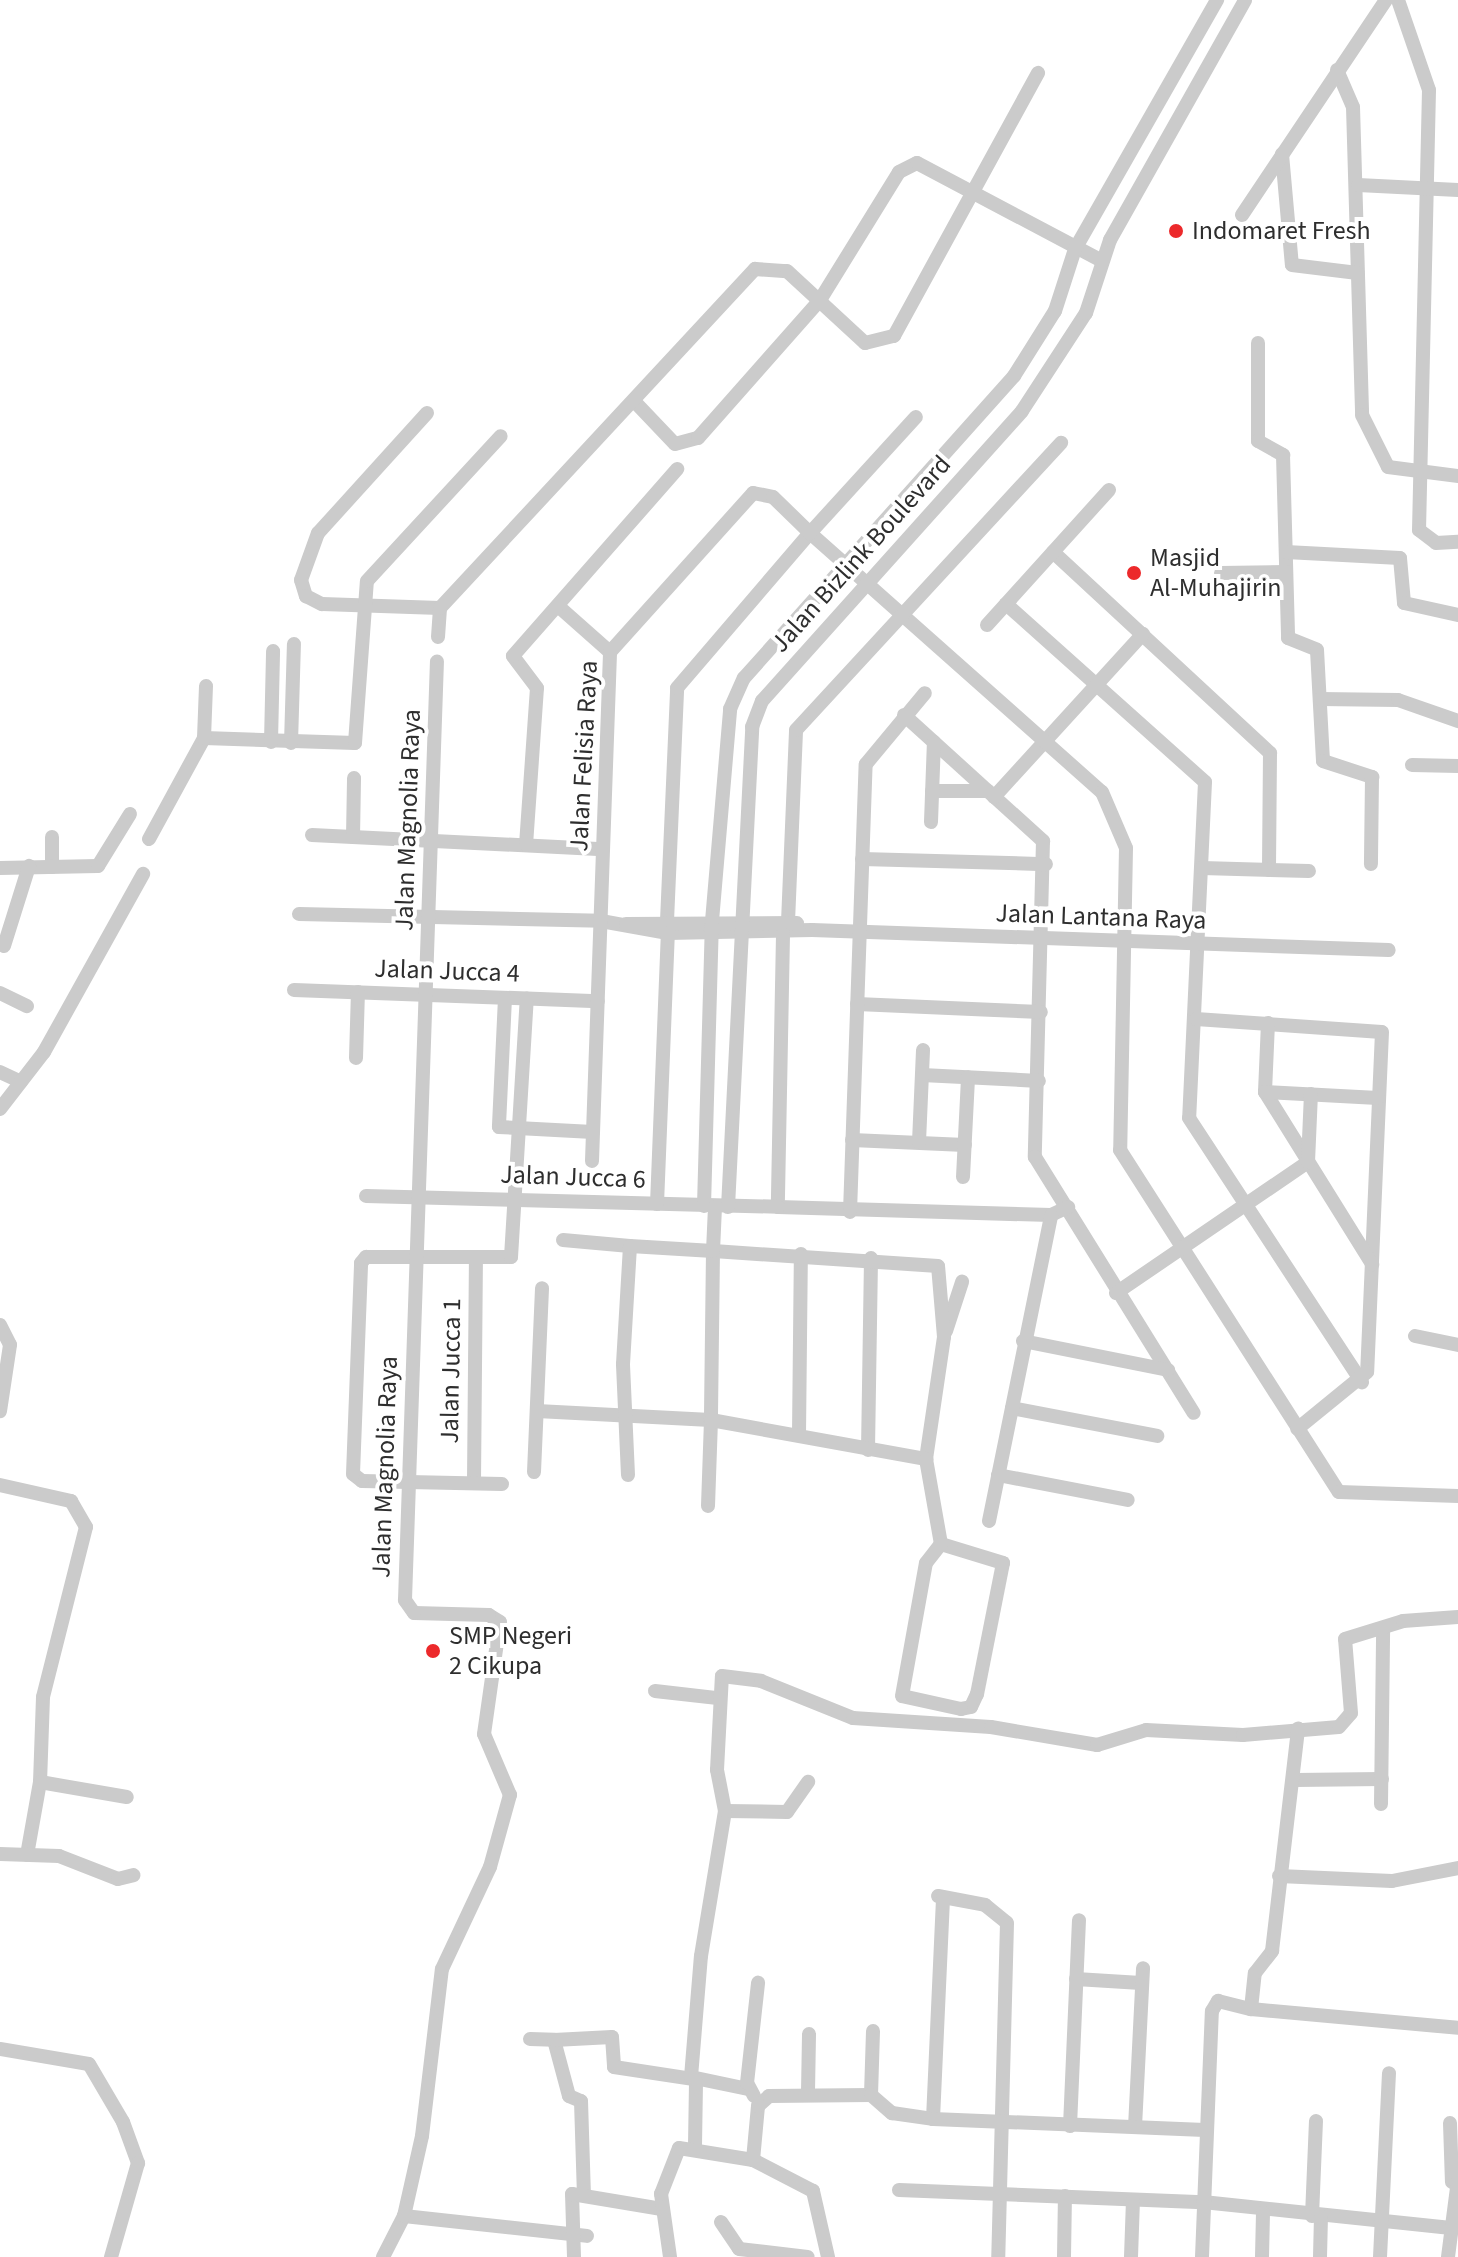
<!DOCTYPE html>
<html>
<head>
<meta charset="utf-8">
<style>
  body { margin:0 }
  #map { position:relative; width:1458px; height:2257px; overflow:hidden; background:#fff; font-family:"Source Sans 3",sans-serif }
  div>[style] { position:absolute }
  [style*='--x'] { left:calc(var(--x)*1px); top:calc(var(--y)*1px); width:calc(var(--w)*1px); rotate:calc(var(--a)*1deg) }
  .minor>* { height:14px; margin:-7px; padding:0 7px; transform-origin:7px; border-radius:7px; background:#cbcbcb }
  .dots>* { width:22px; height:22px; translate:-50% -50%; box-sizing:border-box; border:4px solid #fff; border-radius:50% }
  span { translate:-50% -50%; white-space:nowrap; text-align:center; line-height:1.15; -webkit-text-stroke:8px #fff; paint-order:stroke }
  .poi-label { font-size:26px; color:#2e2e2e }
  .left { translate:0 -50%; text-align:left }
  .street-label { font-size:26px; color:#2e2e2e }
</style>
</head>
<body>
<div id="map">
  <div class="minor">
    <i style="--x:1398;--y:0;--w:95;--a:71"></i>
    <i style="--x:1429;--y:90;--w:440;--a:91.3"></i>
    <i style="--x:1419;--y:530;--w:21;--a:37"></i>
    <i style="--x:1436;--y:543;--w:22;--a:-3"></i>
    <i style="--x:1337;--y:70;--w:40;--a:66.6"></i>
    <i style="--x:1353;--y:107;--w:308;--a:88.3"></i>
    <i style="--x:1362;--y:415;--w:58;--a:63.4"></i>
    <i style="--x:1388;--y:467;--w:71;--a:7.3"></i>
    <i style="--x:1282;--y:154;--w:111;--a:84.9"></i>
    <i style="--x:1292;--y:265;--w:66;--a:6.9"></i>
    <i style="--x:1358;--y:185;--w:100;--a:2.9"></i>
    <i style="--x:1242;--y:215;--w:259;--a:-56.2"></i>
    <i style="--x:1258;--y:343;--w:98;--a:90"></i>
    <i style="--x:1258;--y:441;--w:29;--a:29"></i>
    <i style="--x:1283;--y:455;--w:183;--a:88.4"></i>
    <i style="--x:1288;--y:638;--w:31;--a:22"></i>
    <i style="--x:1317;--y:650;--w:111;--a:86.9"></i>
    <i style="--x:1323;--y:761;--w:52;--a:18.1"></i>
    <i style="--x:1372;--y:777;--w:87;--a:90.7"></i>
    <i style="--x:634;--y:401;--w:59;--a:46.4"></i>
    <i style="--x:675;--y:444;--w:24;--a:-15"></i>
    <i style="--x:698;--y:438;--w:184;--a:-48.5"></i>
    <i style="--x:820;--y:300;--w:150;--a:-58.3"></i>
    <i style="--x:899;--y:172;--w:20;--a:-27"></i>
    <i style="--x:917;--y:163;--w:209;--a:27.9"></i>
    <i style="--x:427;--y:413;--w:162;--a:132.2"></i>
    <i style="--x:318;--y:533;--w:50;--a:109.9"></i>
    <i style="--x:301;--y:580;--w:17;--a:73"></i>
    <i style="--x:306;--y:596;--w:18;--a:27"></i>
    <i style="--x:322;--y:604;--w:118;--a:1.9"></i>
    <i style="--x:1053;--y:552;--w:296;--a:42.8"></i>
    <i style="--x:1270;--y:753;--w:117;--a:90.5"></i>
    <i style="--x:1286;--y:552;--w:114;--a:3"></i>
    <i style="--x:1400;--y:558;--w:45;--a:84.9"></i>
    <i style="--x:1404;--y:603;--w:55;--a:12.5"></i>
    <i style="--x:1221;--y:573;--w:65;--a:-0.9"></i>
    <i style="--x:1006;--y:604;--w:267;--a:41.8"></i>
    <i style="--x:1205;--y:782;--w:336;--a:92.7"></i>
    <i style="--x:1189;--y:1118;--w:316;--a:56.8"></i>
    <i style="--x:558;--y:606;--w:69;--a:41.5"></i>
    <i style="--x:987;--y:625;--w:182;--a:-47.9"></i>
    <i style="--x:438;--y:637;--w:29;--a:-86"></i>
    <i style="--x:440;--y:608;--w:463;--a:-47.1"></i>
    <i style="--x:755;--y:269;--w:32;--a:4"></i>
    <i style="--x:787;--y:271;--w:106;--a:42.7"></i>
    <i style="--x:865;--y:343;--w:30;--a:-14"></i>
    <i style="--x:894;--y:336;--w:300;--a:-61.3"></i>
    <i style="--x:1320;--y:699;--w:78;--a:0.7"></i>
    <i style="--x:1398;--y:700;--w:64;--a:19.3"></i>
    <i style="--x:904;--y:715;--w:188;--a:42.2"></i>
    <i style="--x:1043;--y:841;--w:316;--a:91.5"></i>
    <i style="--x:1035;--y:1157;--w:301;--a:58.2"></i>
    <i style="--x:204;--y:738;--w:151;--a:1.9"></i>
    <i style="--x:355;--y:743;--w:162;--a:-85.8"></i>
    <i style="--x:367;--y:581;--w:197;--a:-47.3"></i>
    <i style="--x:271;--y:742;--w:91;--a:-88.7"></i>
    <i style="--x:291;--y:743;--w:99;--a:-88.3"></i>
    <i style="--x:1412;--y:765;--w:46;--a:1.2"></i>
    <i style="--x:932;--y:791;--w:56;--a:0"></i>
    <i style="--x:994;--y:797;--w:221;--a:-47.6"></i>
    <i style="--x:931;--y:822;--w:80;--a:-87.9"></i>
    <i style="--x:312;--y:835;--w:291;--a:2.8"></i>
    <i style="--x:52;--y:837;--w:30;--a:90"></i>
    <i style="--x:353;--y:837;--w:59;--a:-89"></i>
    <i style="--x:149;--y:839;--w:115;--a:-61.4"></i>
    <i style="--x:204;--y:738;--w:52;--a:-87.8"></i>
    <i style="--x:526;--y:845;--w:157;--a:-86"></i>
    <i style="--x:537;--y:688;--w:40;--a:-127"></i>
    <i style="--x:513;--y:656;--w:249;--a:-48.7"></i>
    <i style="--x:862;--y:859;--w:184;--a:1.6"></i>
    <i style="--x:0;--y:868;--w:98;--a:-1.2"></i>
    <i style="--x:98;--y:866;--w:61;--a:-58.4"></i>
    <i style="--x:1202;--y:868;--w:107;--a:1.6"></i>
    <i style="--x:299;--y:914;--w:302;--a:1.3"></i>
    <i style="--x:601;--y:921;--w:68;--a:10.2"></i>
    <i style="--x:668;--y:933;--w:144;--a:-1.2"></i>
    <i style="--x:812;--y:930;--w:577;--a:1.99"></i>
    <i style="--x:667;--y:921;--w:233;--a:-87.5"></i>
    <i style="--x:677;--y:688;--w:204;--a:-49.4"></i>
    <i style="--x:810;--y:533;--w:390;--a:41.6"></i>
    <i style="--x:1102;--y:792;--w:61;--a:66.8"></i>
    <i style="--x:1126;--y:848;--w:302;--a:91.1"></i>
    <i style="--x:1120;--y:1150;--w:406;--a:57.4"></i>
    <i style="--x:1339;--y:1492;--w:119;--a:1.9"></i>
    <i style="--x:788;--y:922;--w:192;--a:-87.6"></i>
    <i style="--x:796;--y:730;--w:391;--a:-47.3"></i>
    <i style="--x:626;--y:924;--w:171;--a:-0.3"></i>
    <i style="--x:783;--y:935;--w:272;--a:91.1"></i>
    <i style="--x:778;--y:1207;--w:273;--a:1.7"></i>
    <i style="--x:1051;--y:1215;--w:19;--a:-25"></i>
    <i style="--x:4;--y:946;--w:84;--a:-72.6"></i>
    <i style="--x:294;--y:990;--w:304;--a:2.1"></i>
    <i style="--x:0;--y:993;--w:30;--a:26"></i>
    <i style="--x:505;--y:998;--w:129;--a:92.7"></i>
    <i style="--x:499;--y:1127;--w:94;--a:3"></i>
    <i style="--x:857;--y:1004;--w:184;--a:2.5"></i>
    <i style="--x:1196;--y:1019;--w:186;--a:4"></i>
    <i style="--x:1382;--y:1032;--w:340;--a:92.5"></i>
    <i style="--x:1367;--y:1372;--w:90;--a:140.8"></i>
    <i style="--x:1268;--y:1023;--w:69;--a:92.5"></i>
    <i style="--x:1265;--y:1092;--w:203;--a:58.1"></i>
    <i style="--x:356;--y:1058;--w:66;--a:-88.3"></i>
    <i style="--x:0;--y:1072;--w:23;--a:25"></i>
    <i style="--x:922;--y:1075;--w:117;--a:2.9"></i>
    <i style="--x:1265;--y:1092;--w:113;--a:3"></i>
    <i style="--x:0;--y:1109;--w:72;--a:-52.3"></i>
    <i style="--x:44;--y:1052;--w:204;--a:-60.9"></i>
    <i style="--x:852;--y:1140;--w:113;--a:2.5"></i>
    <i style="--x:919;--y:1142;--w:92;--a:-87.5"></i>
    <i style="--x:592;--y:1161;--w:509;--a:-87.97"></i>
    <i style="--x:610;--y:652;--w:214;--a:-48"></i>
    <i style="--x:753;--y:493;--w:20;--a:11"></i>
    <i style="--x:773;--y:497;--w:52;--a:44.2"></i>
    <i style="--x:810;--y:533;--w:157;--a:-47.6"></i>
    <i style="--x:963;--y:1177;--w:100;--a:-87.1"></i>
    <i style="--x:366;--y:1196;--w:412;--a:1.5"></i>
    <i style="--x:657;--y:1204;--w:271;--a:-87.7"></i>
    <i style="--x:704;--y:1206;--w:285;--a:-88.4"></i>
    <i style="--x:712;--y:921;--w:213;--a:-85.1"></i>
    <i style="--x:730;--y:709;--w:34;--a:-66"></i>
    <i style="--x:744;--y:678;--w:405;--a:-48.2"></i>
    <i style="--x:1014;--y:376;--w:77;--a:-57.8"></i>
    <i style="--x:1055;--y:311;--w:65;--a:-72.1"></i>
    <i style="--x:1075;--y:249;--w:287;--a:-60.3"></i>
    <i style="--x:728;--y:1207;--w:481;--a:-87.1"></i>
    <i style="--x:752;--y:727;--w:28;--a:-69"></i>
    <i style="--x:762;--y:701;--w:389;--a:-48.1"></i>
    <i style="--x:1022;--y:411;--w:117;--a:-56.9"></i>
    <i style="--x:1086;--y:313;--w:77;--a:-71.8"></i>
    <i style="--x:1110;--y:240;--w:275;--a:-60.6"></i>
    <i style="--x:850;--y:1212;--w:448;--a:-88"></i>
    <i style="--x:866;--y:764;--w:92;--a:-50.3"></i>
    <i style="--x:563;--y:1240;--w:67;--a:5.1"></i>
    <i style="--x:1116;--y:1293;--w:232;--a:-34.3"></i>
    <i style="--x:1308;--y:1162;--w:68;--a:-87.5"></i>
    <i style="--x:0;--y:1325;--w:22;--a:63"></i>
    <i style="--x:10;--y:1345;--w:67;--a:98.6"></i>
    <i style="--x:946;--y:1331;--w:52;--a:-71.9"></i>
    <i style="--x:1415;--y:1336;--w:44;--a:11.8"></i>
    <i style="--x:1023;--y:1341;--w:148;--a:11.3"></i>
    <i style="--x:1012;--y:1408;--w:148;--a:10.9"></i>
    <i style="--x:537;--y:1411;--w:174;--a:3"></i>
    <i style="--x:711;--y:1420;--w:86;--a:92"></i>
    <i style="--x:799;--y:1434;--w:180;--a:-89.4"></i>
    <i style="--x:868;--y:1450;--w:192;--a:-89.1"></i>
    <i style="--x:926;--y:1459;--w:123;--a:-81.6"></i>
    <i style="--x:944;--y:1337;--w:71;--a:-94.8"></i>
    <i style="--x:938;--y:1266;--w:225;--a:-176.2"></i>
    <i style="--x:713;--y:1251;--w:169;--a:90.7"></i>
    <i style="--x:711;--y:1420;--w:219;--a:10.3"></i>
    <i style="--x:926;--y:1459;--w:86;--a:80"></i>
    <i style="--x:534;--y:1472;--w:184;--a:-87.5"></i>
    <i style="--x:628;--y:1475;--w:111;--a:-92.6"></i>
    <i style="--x:623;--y:1364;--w:118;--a:-86.6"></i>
    <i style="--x:630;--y:1246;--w:83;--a:3.4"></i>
    <i style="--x:713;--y:1251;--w:44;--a:-87.4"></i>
    <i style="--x:998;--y:1475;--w:132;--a:10.9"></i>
    <i style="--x:474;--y:1481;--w:219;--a:-89.5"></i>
    <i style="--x:502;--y:1484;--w:140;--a:-178.8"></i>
    <i style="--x:362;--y:1481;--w:11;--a:-142"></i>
    <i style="--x:353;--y:1474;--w:211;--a:-87.8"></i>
    <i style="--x:361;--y:1263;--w:8;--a:-50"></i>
    <i style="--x:366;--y:1257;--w:145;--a:0"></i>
    <i style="--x:511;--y:1257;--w:259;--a:-86.5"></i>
    <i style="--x:0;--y:1485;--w:73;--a:12.7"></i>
    <i style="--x:71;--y:1501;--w:30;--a:60"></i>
    <i style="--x:86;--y:1527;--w:175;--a:104.2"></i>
    <i style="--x:43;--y:1697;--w:85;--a:92"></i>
    <i style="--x:40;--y:1782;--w:74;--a:100.1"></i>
    <i style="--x:989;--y:1521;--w:312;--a:-78.5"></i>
    <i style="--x:941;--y:1544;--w:65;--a:17"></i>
    <i style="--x:1003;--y:1563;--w:134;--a:101.2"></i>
    <i style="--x:977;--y:1694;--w:14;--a:115"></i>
    <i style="--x:971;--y:1707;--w:10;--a:169"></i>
    <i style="--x:961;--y:1709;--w:60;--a:-167.6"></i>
    <i style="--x:902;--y:1696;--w:135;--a:-79.8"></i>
    <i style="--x:926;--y:1563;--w:24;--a:-52"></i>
    <i style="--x:655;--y:1691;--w:61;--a:6.5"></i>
    <i style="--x:1295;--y:1780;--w:87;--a:-0.7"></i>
    <i style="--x:40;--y:1782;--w:88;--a:9.8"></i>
    <i style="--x:1381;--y:1804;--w:172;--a:-89.3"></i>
    <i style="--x:725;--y:1811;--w:62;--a:0.9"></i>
    <i style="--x:787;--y:1812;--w:37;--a:-55"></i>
    <i style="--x:0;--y:1854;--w:59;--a:1.9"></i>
    <i style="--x:59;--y:1856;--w:63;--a:21.3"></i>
    <i style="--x:118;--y:1879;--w:16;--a:-14"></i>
    <i style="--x:1279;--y:1876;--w:113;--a:2.5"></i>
    <i style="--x:1392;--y:1881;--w:67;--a:-11.1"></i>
    <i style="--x:938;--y:1896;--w:48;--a:10.8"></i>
    <i style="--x:985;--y:1905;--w:28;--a:39"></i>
    <i style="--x:1007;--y:1923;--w:334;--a:91.5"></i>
    <i style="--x:1076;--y:1979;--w:65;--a:3.5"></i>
    <i style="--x:1251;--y:2009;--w:208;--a:5.2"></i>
    <i style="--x:530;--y:2039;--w:24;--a:2"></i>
    <i style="--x:554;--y:2040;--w:58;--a:75"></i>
    <i style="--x:569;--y:2096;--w:13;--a:23"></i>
    <i style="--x:581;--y:2101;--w:94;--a:88.2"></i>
    <i style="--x:554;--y:2040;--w:58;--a:-3"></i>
    <i style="--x:612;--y:2037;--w:30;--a:86"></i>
    <i style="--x:614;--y:2067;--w:79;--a:8.7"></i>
    <i style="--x:0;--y:2049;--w:90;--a:9.6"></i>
    <i style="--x:89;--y:2064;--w:67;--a:59.6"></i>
    <i style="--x:123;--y:2122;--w:44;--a:69.9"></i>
    <i style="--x:138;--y:2163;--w:98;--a:106"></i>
    <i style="--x:748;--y:2089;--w:58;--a:-168.1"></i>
    <i style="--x:691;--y:2077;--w:121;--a:-85.3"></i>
    <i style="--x:701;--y:1956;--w:147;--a:-80.6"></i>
    <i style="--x:725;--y:1811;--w:42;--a:-101"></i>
    <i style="--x:717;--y:1770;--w:94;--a:-87"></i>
    <i style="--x:722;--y:1676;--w:39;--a:7"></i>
    <i style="--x:761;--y:1681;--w:99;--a:21.9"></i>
    <i style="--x:853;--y:1718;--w:138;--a:3.7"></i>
    <i style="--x:991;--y:1727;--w:108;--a:9.6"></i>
    <i style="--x:1097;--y:1745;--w:51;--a:-17"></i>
    <i style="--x:1146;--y:1730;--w:97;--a:3"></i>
    <i style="--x:1243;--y:1735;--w:96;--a:-4.8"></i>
    <i style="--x:1339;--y:1727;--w:18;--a:-49"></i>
    <i style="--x:1351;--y:1713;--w:74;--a:-94.6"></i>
    <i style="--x:1345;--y:1639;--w:61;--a:-17.2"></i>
    <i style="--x:1403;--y:1621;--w:55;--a:-4.2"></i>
    <i style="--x:808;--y:2092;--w:58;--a:-89"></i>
    <i style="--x:871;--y:2095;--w:64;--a:-88.2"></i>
    <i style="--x:754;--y:2096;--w:15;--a:-118"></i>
    <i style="--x:747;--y:2083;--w:101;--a:-83.7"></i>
    <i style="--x:933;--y:2119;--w:222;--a:-87.4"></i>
    <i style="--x:1450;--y:2123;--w:59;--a:88.1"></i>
    <i style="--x:1070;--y:2126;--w:206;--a:-87.5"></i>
    <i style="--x:1135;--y:2127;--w:159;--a:-87.1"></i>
    <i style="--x:695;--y:2146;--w:64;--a:-89.1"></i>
    <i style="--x:899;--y:2190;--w:304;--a:2.3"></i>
    <i style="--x:1203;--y:2202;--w:247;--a:6"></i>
    <i style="--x:404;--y:2216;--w:184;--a:6.2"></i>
    <i style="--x:1312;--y:2216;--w:95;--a:-87.6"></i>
    <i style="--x:721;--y:2222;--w:32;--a:56"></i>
    <i style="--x:739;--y:2249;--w:69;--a:6.6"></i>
    <i style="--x:383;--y:2257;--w:46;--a:-62.9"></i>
    <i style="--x:404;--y:2216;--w:82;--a:-77.3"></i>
    <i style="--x:422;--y:2136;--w:168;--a:-83.2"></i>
    <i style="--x:442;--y:1969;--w:113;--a:-64.8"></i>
    <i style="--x:490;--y:1867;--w:75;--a:-74.5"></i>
    <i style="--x:510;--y:1795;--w:66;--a:-113.1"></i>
    <i style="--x:484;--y:1734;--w:113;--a:-81.9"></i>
    <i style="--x:500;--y:1622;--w:13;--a:-148"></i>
    <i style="--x:489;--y:1615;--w:75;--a:-178.5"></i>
    <i style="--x:414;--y:1613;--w:16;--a:-125"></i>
    <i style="--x:405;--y:1600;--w:939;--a:-88.05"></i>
    <i style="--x:574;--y:2257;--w:63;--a:-91.8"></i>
    <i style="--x:572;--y:2194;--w:91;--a:9.5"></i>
    <i style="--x:670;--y:2257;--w:64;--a:-98.1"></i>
    <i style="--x:661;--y:2194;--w:49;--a:-68.6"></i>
    <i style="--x:679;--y:2148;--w:75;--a:9.2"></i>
    <i style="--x:828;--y:2257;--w:68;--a:-102.8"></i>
    <i style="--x:813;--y:2191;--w:68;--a:-152.7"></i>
    <i style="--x:753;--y:2160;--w:54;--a:-84.7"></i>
    <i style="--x:758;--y:2106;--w:15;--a:-42"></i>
    <i style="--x:769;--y:2096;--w:102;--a:-0.6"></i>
    <i style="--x:871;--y:2095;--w:28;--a:41"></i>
    <i style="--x:892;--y:2113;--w:41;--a:8.3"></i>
    <i style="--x:933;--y:2119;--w:272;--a:2.3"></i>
    <i style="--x:1064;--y:2257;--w:61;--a:-89.1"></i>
    <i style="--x:1131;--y:2257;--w:57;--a:-88"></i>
    <i style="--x:1202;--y:2257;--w:246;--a:-87.7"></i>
    <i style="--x:1212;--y:2011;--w:12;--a:-59"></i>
    <i style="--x:1218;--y:2001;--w:34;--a:14"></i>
    <i style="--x:1251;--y:2009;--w:36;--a:-84"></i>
    <i style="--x:1255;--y:1973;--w:28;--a:-52"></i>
    <i style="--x:1272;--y:1951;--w:224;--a:-83.3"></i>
    <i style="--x:1262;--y:2257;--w:44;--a:-88.7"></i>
    <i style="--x:1320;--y:2257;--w:40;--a:-88.6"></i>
    <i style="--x:1380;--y:2257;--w:184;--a:-87.2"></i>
    <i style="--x:1448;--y:2257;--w:78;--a:-82.6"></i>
  </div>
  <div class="dots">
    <i style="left:1176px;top:231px;background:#ec292b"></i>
    <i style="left:1134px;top:573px;background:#ec292b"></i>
    <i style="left:433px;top:1651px;background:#ec292b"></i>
  </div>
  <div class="poi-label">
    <span class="left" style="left:1192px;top:231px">Indomaret Fresh</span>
    <span class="left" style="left:1150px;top:573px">Masjid<br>Al-Muhajirin</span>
    <span class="left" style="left:449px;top:1651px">SMP Negeri<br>2 Cikupa</span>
  </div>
  <div class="street-label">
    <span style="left:861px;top:554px;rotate:-48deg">Jalan Bizlink Boulevard</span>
    <span style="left:584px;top:756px;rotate:-87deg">Jalan Felisia Raya</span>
    <span style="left:408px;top:820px;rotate:-88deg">Jalan Magnolia Raya</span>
    <span style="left:1101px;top:917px;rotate:2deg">Jalan Lantana Raya</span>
    <span style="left:447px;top:971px;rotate:2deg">Jalan Jucca 4</span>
    <span style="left:573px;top:1177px;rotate:2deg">Jalan Jucca 6</span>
    <span style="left:451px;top:1371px;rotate:-89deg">Jalan Jucca 1</span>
    <span style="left:385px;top:1467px;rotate:-88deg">Jalan Magnolia Raya</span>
  </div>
</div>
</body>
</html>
